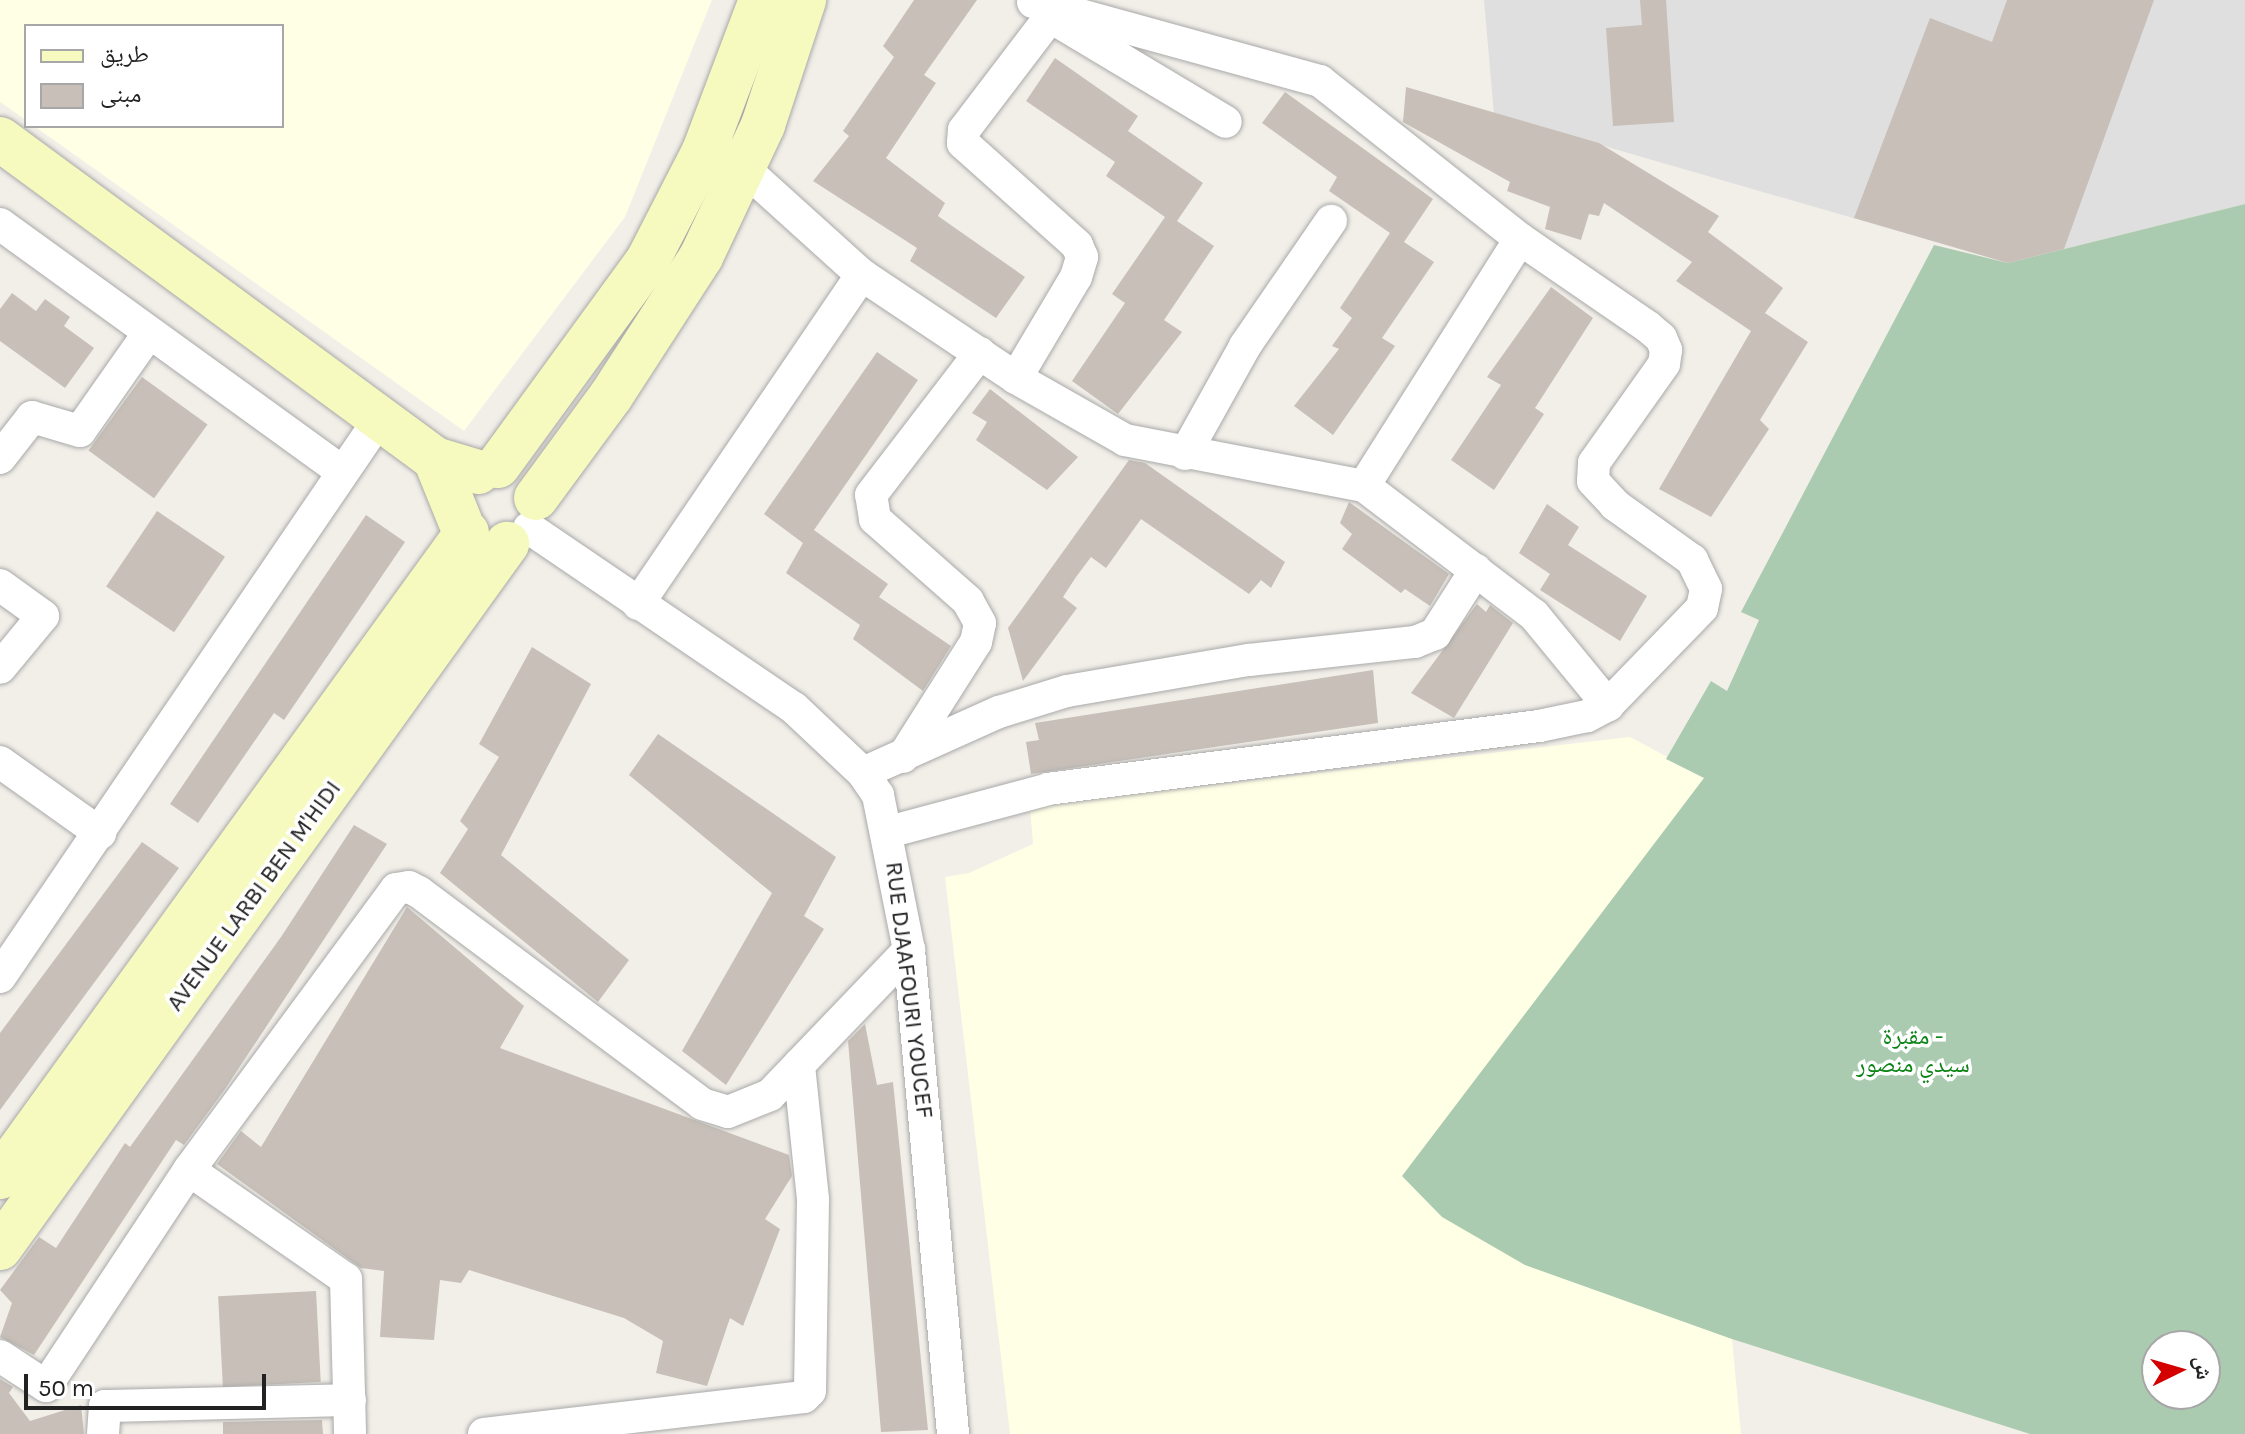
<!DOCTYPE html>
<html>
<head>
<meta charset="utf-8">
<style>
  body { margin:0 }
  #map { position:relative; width:2245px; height:1434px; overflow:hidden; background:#f2efe9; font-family:Karla,"Noto Naskh Arabic",sans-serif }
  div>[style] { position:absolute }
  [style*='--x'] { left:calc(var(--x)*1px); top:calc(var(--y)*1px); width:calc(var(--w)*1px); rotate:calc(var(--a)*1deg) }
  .residential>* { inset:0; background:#e0dfdf }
  .education>* { inset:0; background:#ffffe5 }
  .cemetery>* { inset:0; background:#aacbaf }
  .building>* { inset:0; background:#c7bfb8; transform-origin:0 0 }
  .roads { filter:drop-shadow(0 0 2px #a9a9a9) drop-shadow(0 0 2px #a9a9a9) }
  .street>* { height:32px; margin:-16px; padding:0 16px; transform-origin:16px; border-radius:16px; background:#fff }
  .secondary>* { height:44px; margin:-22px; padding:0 22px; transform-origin:22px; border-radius:22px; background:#f7fabf }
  span { translate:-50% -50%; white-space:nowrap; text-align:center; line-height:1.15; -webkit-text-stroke:7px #fff; paint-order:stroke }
  .street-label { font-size:24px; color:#222 }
  .park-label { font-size:24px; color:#0c8416 }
  .legend { position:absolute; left:24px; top:24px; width:260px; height:104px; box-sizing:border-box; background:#fff; border:2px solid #a7a7a7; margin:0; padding:10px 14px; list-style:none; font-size:24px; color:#222 }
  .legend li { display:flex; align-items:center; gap:16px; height:40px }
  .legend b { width:40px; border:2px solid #a7a7a7 }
  .north { position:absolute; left:2141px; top:1330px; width:80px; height:80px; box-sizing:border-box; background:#fff; border:2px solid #a7a7a7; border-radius:50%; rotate:85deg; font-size:22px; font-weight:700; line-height:32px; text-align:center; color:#222 }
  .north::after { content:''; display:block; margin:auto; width:28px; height:36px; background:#d40000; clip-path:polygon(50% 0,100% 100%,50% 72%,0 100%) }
  .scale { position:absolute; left:24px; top:1374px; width:242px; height:36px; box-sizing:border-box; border:4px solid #222; border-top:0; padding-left:10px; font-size:24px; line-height:28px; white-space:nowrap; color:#222; -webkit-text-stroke:6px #fff; paint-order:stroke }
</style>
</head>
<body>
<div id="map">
  <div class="residential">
    <i style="clip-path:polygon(1484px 0,2245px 0,2245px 204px,2008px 263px,1494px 114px)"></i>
  </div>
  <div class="education">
    <i style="clip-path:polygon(0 0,712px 0,625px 217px,464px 431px,34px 126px,282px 126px,282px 26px,26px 26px,26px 120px,0 102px)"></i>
    <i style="clip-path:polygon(1630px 737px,1705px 777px,1573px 956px,1525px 1265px,1732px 1339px,1741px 1434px,1010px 1434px,945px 877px,969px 873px,1033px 844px,1030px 806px)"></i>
  </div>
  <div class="cemetery">
    <i style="clip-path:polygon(evenodd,2245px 204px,2245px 1434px,2030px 1434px,1732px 1339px,1525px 1265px,1442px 1217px,1402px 1176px,1704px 778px,1666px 759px,1711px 681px,1727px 691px,1759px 620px,1741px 612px,1934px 245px,2008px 263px,2245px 204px,2157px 1346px,2205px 1346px,2205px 1394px,2157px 1394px,2157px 1346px)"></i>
  </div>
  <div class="building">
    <i style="clip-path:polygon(914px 0,977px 0,924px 75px,936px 83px,886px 158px,945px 203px,938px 216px,1025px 277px,996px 318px,910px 261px,917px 248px,813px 181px,849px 136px,843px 131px,894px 57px,883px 46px)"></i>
    <i style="clip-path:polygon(1640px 0,1666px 0,1674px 122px,1613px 126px,1606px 28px,1642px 25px)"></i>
    <i style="clip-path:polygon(2007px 0,2154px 0,2064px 249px,2008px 263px,1854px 218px,1930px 18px,1992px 42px)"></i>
    <i style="clip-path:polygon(1055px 58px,1138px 116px,1128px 131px,1203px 183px,1177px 221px,1214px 246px,1164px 320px,1182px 332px,1118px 414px,1072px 381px,1125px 303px,1112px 294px,1165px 217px,1106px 176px,1115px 162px,1026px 101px)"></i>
    <i style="clip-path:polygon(1406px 87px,1599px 143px,1719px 216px,1708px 232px,1783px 288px,1765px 313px,1808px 342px,1760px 420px,1769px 429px,1711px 517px,1659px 489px,1751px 331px,1676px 281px,1692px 262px,1604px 203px,1599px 216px,1589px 214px,1581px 240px,1545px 229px,1550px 207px,1507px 191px,1510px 182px,1403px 122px)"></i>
    <i style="clip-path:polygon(1285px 92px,1433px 199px,1404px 242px,1434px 262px,1382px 338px,1395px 346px,1333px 435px,1294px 406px,1339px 349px,1332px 346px,1352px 318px,1340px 308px,1390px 233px,1329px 191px,1337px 177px,1262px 123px)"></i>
    <i style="clip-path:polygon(1551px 287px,1593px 318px,1535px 408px,1544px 414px,1494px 490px,1451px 460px,1501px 385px,1487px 377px)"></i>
    <i style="clip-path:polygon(12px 293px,36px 311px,45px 299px,70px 317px,64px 326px,94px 348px,65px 388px,0 341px,0 309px)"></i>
    <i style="clip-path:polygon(877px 352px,918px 380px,814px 530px,888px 584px,879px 597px,951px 646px,923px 691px,853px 639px,860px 625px,786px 573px,803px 543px,764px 514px)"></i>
    <i style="left:142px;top:377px;width:81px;height:91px;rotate:36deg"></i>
    <i style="clip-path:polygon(990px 389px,1078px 457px,1047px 490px,976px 440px,987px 422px,972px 413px)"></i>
    <i style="clip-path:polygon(1129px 460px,1145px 463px,1285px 562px,1271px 588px,1261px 580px,1249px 594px,1141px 519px,1106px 568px,1091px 557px,1076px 577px,1063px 597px,1077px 608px,1023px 681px,1008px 628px)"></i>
    <i style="clip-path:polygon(1349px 502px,1449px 574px,1430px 606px,1405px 589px,1401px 593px,1342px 549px,1352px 534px,1340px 523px)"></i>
    <i style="clip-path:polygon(1547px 504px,1579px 527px,1568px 545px,1647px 596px,1620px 641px,1540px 590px,1550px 574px,1519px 553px)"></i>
    <i style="left:157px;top:511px;width:82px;height:91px;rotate:34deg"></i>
    <i style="clip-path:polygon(366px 515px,405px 542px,284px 720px,274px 713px,198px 823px,170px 804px)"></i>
    <i style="clip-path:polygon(1477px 604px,1486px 612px,1490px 605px,1513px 623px,1454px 718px,1411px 693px)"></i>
    <i style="clip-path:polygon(532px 647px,591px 684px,501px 855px,629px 960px,598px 1002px,440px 873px,468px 829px,460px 821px,499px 757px,479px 744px)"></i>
    <i style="clip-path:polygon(1373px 670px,1378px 723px,1031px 774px,1026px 742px,1039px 740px,1035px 723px)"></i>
    <i style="clip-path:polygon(658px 734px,836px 857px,804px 916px,824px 929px,726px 1085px,682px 1051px,772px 893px,629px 775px)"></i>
    <i style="clip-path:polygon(354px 825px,387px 844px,225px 1089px,184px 1145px,176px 1140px,34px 1355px,0 1337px,12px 1303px,0 1290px,39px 1237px,56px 1248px,125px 1143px,130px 1147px,281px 937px)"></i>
    <i style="clip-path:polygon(142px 842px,179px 868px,0 1110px,0 1033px)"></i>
    <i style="clip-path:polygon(407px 907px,524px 1006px,500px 1048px,789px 1155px,792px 1176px,765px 1219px,780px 1229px,743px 1326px,730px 1318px,707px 1386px,656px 1373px,663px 1341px,624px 1318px,469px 1270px,461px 1283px,440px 1280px,434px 1340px,380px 1337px,384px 1271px,361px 1268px,217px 1164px,241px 1131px,261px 1147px)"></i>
    <i style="clip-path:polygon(865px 1024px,877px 1085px,893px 1082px,928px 1430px,881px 1432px,848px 1041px)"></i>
    <i style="left:316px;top:1291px;width:91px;height:98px;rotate:87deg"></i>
    <i style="clip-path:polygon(0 1379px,13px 1387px,9px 1393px,30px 1421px,81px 1405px,84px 1434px,0 1434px)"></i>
    <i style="clip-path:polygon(322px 1420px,323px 1434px,223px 1434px,223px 1422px)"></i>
  </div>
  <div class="roads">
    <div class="street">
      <i style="--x:1033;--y:2;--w:298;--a:15.4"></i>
      <i style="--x:1320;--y:81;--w:255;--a:38.3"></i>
      <i style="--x:1520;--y:239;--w:292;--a:122.3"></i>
      <i style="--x:1054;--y:19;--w:200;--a:30.9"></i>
      <i style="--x:728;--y:154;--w:181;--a:42.1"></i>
      <i style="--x:0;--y:224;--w:423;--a:35.9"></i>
      <i style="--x:1520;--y:239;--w:155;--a:34.5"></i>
      <i style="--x:1648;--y:327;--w:17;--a:40"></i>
      <i style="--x:1661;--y:338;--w:13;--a:67"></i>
      <i style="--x:1666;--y:350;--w:14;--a:98"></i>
      <i style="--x:1664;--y:364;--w:121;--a:125.3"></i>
      <i style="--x:1594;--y:463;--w:18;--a:93"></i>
      <i style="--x:1593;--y:481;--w:33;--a:47"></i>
      <i style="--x:1615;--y:505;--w:95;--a:35.5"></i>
      <i style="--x:1692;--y:560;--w:32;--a:64"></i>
      <i style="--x:1706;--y:589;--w:19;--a:102"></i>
      <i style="--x:1702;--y:608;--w:135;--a:134.1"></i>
      <i style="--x:1016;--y:378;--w:117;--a:-59.3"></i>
      <i style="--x:1076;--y:277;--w:21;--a:-73"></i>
      <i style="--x:1082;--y:257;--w:13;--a:-113"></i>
      <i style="--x:1077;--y:245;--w:153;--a:-138.2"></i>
      <i style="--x:963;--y:143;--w:13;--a:-86"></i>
      <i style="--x:964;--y:130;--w:143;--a:-52.7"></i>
      <i style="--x:1185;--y:454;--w:124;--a:-60.9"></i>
      <i style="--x:1245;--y:346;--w:152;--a:-55.5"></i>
      <i style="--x:0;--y:458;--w:52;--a:-52"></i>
      <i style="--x:32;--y:417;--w:50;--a:16.3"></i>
      <i style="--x:80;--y:431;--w:120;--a:-54.9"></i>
      <i style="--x:529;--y:528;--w:320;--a:34.2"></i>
      <i style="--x:794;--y:708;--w:95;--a:43.3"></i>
      <i style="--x:863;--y:773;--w:27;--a:56"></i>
      <i style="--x:878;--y:795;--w:158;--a:78.7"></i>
      <i style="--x:909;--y:950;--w:486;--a:84.8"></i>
      <i style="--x:0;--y:585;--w:53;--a:35.8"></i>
      <i style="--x:43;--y:616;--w:67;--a:129.6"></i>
      <i style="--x:638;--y:604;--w:398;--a:-55.8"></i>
      <i style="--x:862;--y:275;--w:185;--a:33.8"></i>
      <i style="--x:1016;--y:378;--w:125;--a:29.6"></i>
      <i style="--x:1125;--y:440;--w:243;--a:10.9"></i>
      <i style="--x:1364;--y:486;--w:213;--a:37.2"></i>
      <i style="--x:1534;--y:615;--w:117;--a:50.6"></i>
      <i style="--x:1608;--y:705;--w:24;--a:152"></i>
      <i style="--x:1587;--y:716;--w:49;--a:168.2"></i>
      <i style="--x:1539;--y:726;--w:494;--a:172.7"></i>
      <i style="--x:1049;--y:789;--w:167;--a:165"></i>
      <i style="--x:903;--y:757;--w:136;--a:-57.6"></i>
      <i style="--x:976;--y:642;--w:19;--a:-78"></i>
      <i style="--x:980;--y:623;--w:25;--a:-119"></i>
      <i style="--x:968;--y:601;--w:124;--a:-138.6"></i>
      <i style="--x:875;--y:519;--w:24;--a:-99"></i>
      <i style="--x:871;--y:495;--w:179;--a:-52.5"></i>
      <i style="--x:0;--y:762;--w:123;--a:35.4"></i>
      <i style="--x:863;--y:773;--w:149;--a:-24.2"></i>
      <i style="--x:999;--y:712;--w:71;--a:-17.2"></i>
      <i style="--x:1067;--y:691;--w:185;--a:-9.7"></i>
      <i style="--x:1249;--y:660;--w:167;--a:-6.2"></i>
      <i style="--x:1415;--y:642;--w:22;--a:-22"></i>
      <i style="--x:1435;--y:634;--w:76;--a:-57.4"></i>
      <i style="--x:0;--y:977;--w:676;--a:-55.79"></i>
      <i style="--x:189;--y:1170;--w:191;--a:34.8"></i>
      <i style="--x:346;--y:1279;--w:155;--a:88.5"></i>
      <i style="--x:0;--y:1356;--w:55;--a:33.1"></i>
      <i style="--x:46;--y:1386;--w:259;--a:-56.5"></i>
      <i style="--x:189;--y:1170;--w:349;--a:-53.6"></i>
      <i style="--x:396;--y:889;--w:13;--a:-9"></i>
      <i style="--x:409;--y:887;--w:11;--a:27"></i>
      <i style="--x:419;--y:892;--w:354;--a:36.8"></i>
      <i style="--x:702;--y:1104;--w:27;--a:17"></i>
      <i style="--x:728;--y:1112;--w:45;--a:-22"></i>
      <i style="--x:770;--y:1095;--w:201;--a:-46.2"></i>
      <i style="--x:103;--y:1434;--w:28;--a:-86"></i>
      <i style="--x:105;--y:1406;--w:245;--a:-1.4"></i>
      <i style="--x:484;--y:1434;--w:322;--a:-6.6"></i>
      <i style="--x:804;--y:1397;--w:8;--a:-45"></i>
      <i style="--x:810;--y:1391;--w:192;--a:-89.1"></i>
      <i style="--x:813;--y:1199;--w:135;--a:-96"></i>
    </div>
    <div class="secondary">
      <i style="--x:0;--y:139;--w:540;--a:36.34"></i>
      <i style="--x:435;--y:459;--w:45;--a:16.8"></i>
      <i style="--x:435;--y:459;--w:67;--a:68"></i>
      <i style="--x:498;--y:466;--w:253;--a:-53.9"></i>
      <i style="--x:647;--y:262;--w:125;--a:-62.8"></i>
      <i style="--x:704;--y:151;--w:161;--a:-69.3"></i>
      <i style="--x:536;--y:498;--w:127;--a:-53.7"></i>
      <i style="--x:611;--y:396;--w:166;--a:-57.1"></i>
      <i style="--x:701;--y:257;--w:146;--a:-64.8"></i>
      <i style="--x:763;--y:125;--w:132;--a:-71.8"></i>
      <i style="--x:0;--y:1177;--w:796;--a:-54.09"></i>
      <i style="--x:0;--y:1248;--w:868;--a:-54.24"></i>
    </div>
  </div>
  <div class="street-label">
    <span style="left:254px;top:896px;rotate:-54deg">AVENUE LARBI BEN M'HIDI</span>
    <span style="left:909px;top:990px;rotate:83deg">RUE DJAAFOURI YOUCEF</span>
  </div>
  <div class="park-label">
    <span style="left:1913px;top:1051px">مقبرة -<br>سيدي منصور</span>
  </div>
  <ul class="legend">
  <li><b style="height:10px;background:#f7fabf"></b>طريق</li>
  <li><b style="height:22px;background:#c7bfb8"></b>مبنى</li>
  </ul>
  <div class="north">ش</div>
  <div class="scale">50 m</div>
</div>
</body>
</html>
